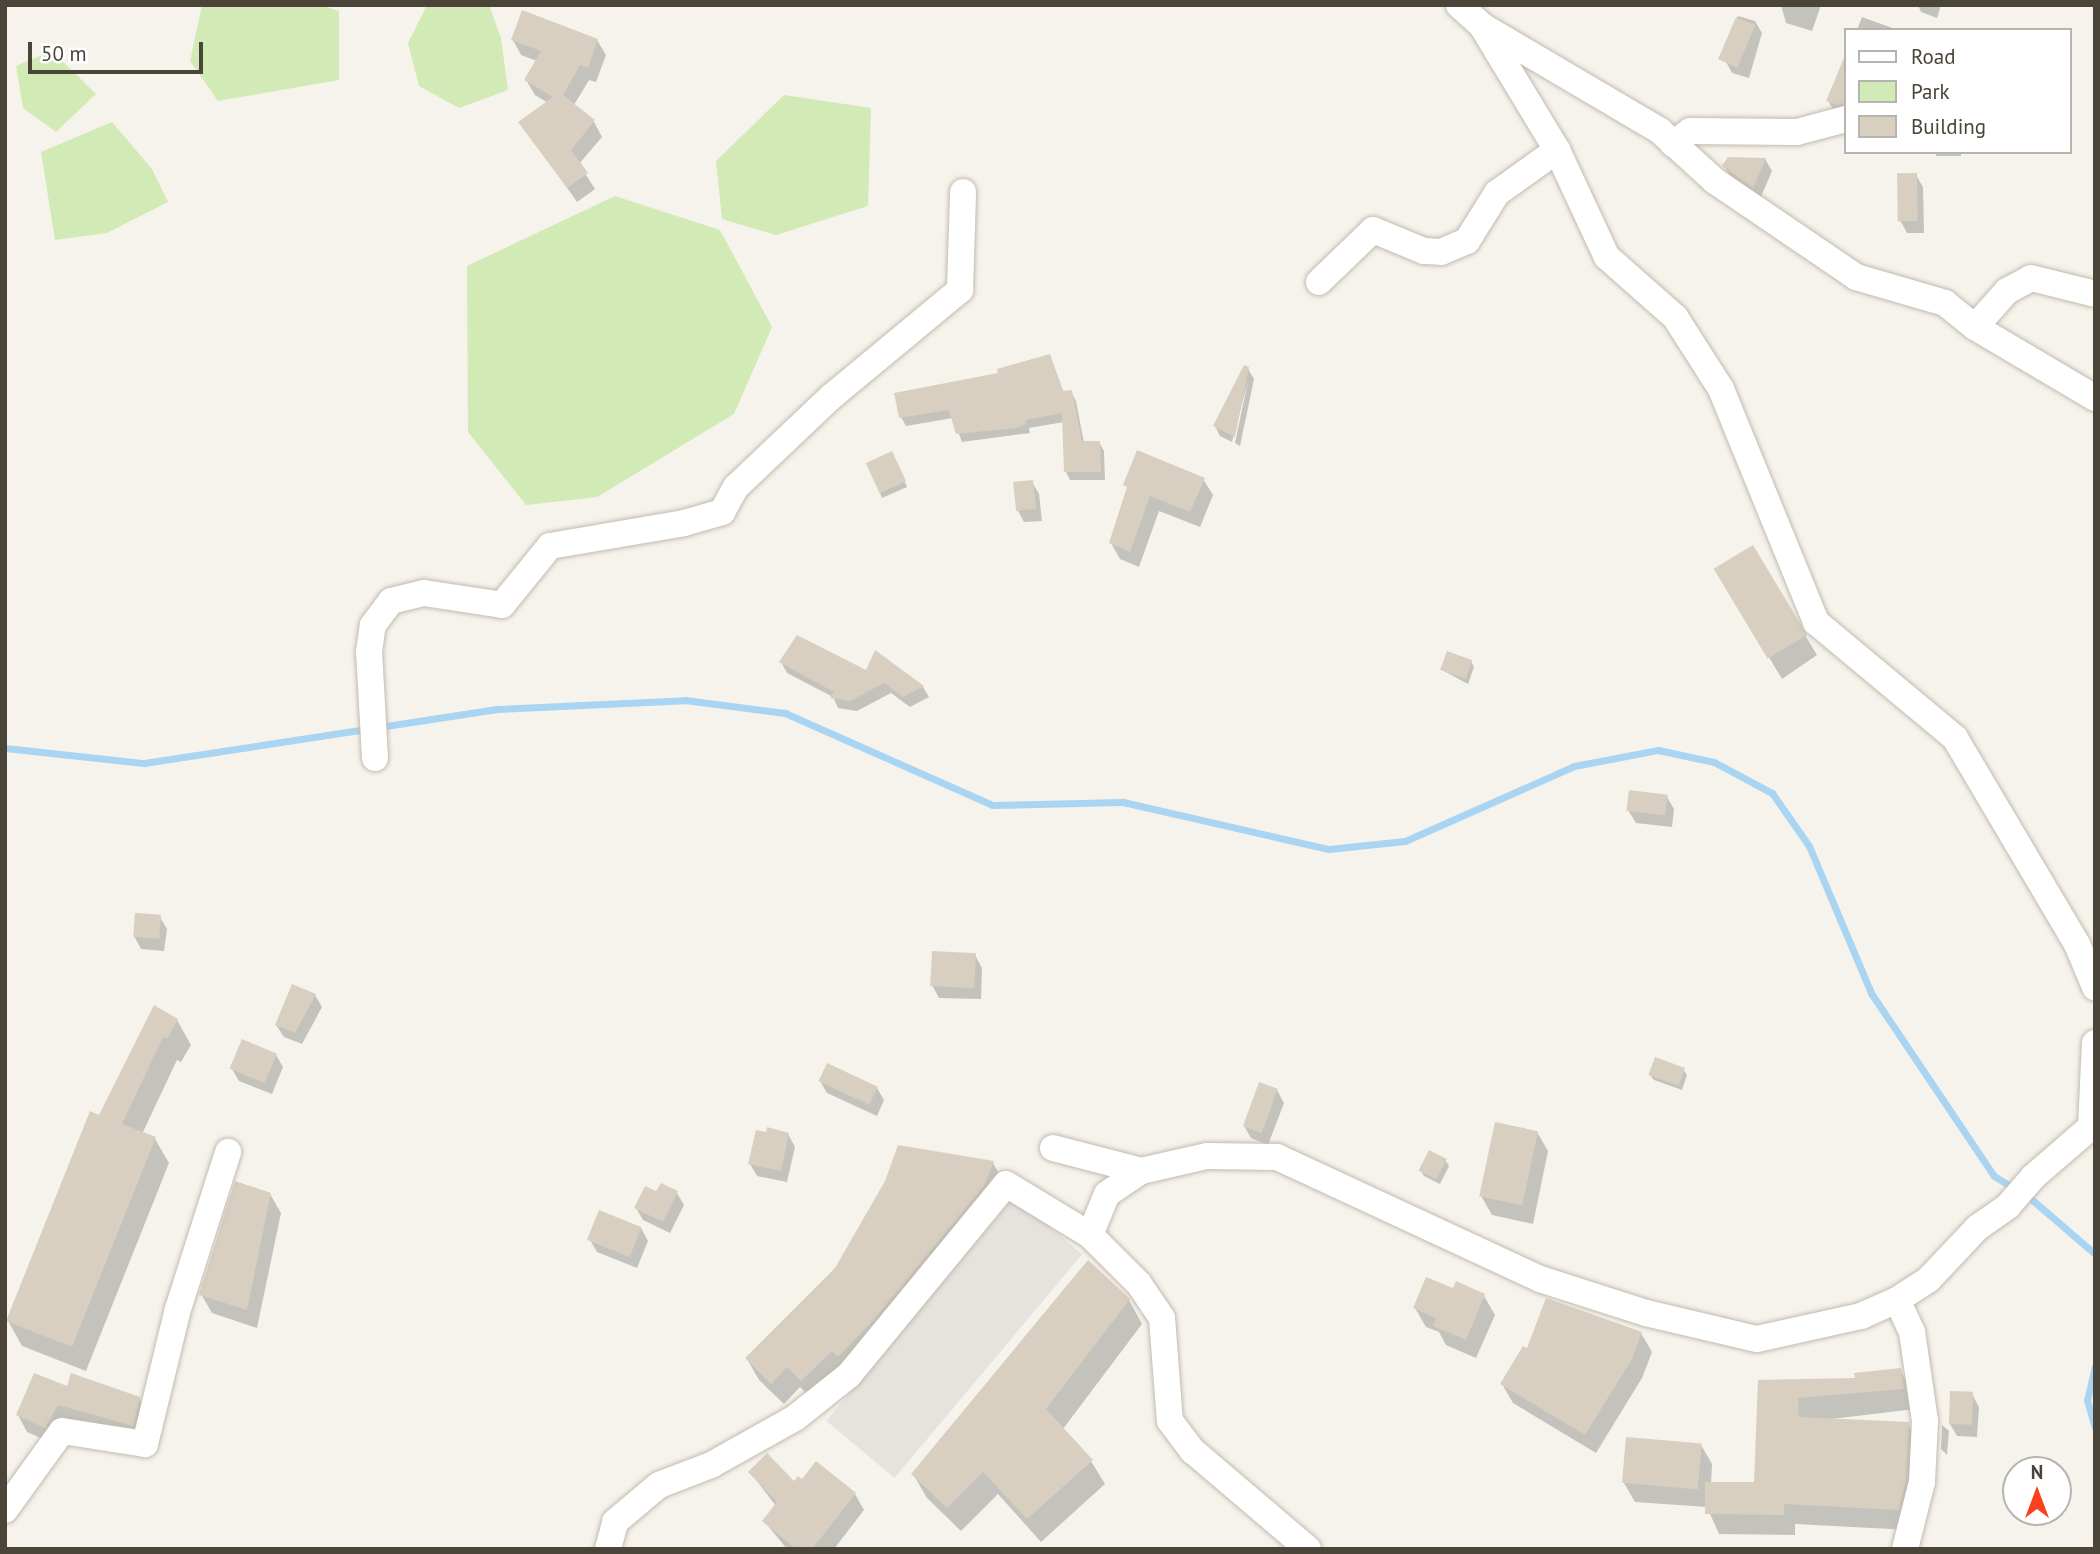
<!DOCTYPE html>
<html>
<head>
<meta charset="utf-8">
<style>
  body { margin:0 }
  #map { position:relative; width:2100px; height:1554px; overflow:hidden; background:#f6f3ec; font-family:"PT Sans",sans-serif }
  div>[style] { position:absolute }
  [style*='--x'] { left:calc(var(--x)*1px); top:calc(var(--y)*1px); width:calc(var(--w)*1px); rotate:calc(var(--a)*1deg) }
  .industrial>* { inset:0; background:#e6e2dd; transform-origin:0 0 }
  .green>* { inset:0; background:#d2eab5 }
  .shadow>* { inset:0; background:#0003; transform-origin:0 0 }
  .stream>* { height:7px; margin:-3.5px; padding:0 3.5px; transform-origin:3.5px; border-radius:3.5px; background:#a9d4f2 }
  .building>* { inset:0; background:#d8cfc1; transform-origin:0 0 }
  .roads { filter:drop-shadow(0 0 2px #c2bbae) drop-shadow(0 0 2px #c2bbae) }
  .street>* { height:26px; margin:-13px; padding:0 13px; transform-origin:13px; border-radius:13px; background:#fff }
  span { translate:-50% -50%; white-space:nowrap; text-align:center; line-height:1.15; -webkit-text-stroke:5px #fff; paint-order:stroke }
  .frame { position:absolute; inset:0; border:7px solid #4b4439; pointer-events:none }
  .legend { position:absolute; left:1844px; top:28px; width:228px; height:126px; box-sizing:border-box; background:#fff; border:2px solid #b7b4b0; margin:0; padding:9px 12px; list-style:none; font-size:21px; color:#4b4439 }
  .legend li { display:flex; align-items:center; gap:14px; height:35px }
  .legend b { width:35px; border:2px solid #b7b4b0 }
  .north { position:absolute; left:2002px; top:1456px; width:70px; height:70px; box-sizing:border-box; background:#fff; border:2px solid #b7b4b0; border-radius:50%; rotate:0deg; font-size:19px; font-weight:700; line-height:28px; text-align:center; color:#4b4439 }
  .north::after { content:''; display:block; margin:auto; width:24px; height:32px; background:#fc3f1d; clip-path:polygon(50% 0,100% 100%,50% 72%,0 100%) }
  .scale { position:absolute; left:28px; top:42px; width:175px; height:32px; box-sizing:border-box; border:4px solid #4b4439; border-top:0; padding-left:9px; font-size:21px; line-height:24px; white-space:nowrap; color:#4b4439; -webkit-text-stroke:5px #fff; paint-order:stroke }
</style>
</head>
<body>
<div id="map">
  <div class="industrial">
    <i style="left:1014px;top:1197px;width:89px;height:292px;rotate:40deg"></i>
  </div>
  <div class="green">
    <i style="clip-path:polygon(202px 5px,320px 5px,339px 11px,339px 80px,218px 101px,190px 61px)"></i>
    <i style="clip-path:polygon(427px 5px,489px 5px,501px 38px,508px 90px,459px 108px,419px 86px,408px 43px)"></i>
    <i style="clip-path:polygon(52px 51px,96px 94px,56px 132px,23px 108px,16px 66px)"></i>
    <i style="clip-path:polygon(784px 95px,871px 108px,868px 206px,776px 235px,722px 219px,716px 161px)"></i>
    <i style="clip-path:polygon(112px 122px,152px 169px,168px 202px,107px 233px,55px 240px,41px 152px)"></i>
    <i style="clip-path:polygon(615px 196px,720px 230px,772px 327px,734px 414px,597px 497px,526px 505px,468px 432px,467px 266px)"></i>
  </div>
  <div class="shadow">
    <i style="clip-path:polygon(1781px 5px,1821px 5px,1812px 31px,1786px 23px)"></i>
    <i style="clip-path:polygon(1918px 5px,1941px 5px,1937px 18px,1921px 12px)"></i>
    <i style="clip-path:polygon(1738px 16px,1755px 21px,1762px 33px,1749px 78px,1732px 73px,1725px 60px)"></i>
    <i style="clip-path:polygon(1862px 17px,1898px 30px,1857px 30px)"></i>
    <i style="clip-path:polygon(513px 40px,597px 40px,606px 55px,596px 82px,589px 80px,574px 105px,594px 122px,602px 137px,579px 164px,595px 189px,577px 202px,521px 122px,548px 103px,535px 95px,526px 80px,537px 61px,521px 55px)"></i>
    <i style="clip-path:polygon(1846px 56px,1846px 115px,1835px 113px,1828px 100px)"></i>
    <i style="left:1936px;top:152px;width:25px;height:4px"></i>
    <i style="clip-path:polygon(1765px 159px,1772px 171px,1760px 199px,1732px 179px,1724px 166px)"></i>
    <i style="clip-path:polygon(1916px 175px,1923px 187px,1924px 233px,1907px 233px,1900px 220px)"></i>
    <i style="clip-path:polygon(1050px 356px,1064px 393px,1071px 392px,1076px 401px,1084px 443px,1099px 442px,1104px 451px,1105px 480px,1070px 480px,1066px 472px,1064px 422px,1029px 428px,1030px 433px,962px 442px,953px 418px,906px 426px,901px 417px)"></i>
    <i style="clip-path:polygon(1248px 369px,1254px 379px,1240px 446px,1235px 443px,1248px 381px,1232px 442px,1220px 436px,1215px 426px)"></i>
    <i style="clip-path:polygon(1138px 453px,1203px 479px,1213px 495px,1200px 527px,1159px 511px,1139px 567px,1120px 559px,1111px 543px)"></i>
    <i style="clip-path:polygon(895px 459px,907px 487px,882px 498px,867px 463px)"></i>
    <i style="clip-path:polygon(1032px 482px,1039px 494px,1042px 521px,1024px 522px,1017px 509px)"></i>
    <i style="clip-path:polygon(1752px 547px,1817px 655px,1782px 679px,1727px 587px)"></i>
    <i style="clip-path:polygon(876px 653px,923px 687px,929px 697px,910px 707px,891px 693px,857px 711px,838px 708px,833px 697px,787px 673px,781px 662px,867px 672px)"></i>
    <i style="clip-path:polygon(1471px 661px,1474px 667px,1468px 684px,1442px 670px)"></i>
    <i style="clip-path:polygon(1667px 797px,1674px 809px,1672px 827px,1636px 823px,1628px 810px)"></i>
    <i style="clip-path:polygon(160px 917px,167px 929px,164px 951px,141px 949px,134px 936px)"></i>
    <i style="clip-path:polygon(975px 955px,982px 968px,981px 999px,939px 998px,932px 985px)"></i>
    <i style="clip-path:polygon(315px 995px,322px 1007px,302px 1044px,284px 1037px,276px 1025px)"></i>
    <i style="clip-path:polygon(155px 1007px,177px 1020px,191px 1045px,181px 1062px,177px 1060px,142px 1134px,155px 1139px,169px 1163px,86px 1371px,22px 1346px,8px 1321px)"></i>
    <i style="clip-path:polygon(276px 1055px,283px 1067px,272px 1094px,239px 1081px,232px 1069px)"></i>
    <i style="clip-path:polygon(1683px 1069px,1687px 1075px,1682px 1090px,1654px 1080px,1650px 1075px)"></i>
    <i style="clip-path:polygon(820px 1081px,877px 1088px,884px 1100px,877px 1116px,827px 1093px)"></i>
    <i style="clip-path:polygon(1277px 1090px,1284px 1103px,1268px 1145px,1251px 1138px,1244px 1126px)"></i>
    <i style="clip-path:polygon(1537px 1132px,1548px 1151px,1533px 1224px,1492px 1215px,1481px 1196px)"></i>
    <i style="clip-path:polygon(767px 1134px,788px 1134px,795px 1147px,787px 1182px,757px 1176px,750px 1164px)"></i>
    <i style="clip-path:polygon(1445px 1160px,1449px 1166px,1440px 1184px,1424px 1176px,1421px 1171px)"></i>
    <i style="clip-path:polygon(993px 1163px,1005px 1184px,814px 1401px,800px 1387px,784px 1404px,759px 1380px,747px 1359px,836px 1269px)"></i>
    <i style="clip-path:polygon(677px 1193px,684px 1205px,670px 1233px,643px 1220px,636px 1208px,657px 1194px)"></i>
    <i style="clip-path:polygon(270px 1194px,281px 1213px,257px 1328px,212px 1313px,201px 1294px)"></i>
    <i style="clip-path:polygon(641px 1228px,648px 1241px,637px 1268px,597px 1252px,590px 1240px)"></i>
    <i style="clip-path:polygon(1454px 1290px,1484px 1296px,1495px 1315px,1476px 1358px,1446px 1345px,1439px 1332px,1426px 1327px,1415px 1308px)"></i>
    <i style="clip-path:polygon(1129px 1300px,1142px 1324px,1063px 1429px,1091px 1461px,1105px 1484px,1041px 1542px,998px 1494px,961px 1531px,927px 1498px,913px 1474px)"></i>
    <i style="clip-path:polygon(1641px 1333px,1652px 1352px,1642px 1378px,1596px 1453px,1513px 1403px,1502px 1384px,1528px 1351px)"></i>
    <i style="clip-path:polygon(1900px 1370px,1912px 1391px,1915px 1409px,1823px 1420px,1908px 1424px,1920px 1444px,1910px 1530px,1795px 1524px,1795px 1535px,1719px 1534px,1707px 1507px,1635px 1502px,1624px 1483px,1701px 1445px,1712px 1464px,1711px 1484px,1756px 1484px,1759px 1382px,1857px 1379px)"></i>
    <i style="clip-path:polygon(68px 1389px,139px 1398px,149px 1415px,142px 1442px,55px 1444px,27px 1432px,18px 1415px)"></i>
    <i style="clip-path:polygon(1972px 1394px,1979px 1407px,1977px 1437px,1957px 1436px,1950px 1424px)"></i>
    <i style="clip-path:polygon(1942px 1425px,1949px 1431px,1947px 1455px,1941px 1449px)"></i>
    <i style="clip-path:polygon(750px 1472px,855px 1494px,864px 1510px,834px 1549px,787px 1549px,764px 1521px,776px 1506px)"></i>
  </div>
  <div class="stream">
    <i style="--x:5;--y:748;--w:140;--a:6.2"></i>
    <i style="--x:144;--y:763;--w:357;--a:-8.7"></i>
    <i style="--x:497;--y:709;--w:188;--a:-2.7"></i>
    <i style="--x:685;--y:700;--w:101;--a:7.4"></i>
    <i style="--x:785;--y:713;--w:227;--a:23.9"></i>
    <i style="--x:993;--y:805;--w:130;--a:-1.3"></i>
    <i style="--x:1123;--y:802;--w:211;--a:12.9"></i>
    <i style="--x:1329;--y:849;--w:76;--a:-6"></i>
    <i style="--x:1405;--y:841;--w:185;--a:-23.9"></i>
    <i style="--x:1574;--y:766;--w:86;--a:-10.8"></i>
    <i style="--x:1658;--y:750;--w:57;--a:12.1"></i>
    <i style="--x:1714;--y:762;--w:66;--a:28.1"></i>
    <i style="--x:1772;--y:793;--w:65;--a:55.1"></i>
    <i style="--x:1809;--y:846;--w:160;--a:67.1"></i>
    <i style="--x:1871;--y:993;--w:220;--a:56.1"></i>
    <i style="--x:1994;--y:1176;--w:42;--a:31.4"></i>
    <i style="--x:2030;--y:1198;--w:86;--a:40.7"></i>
    <i style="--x:2095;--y:1366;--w:35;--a:103"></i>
    <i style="--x:2087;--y:1400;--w:29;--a:74"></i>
  </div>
  <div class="building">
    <i style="clip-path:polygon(522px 10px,598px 39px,588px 68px,580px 65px,563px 95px,595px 120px,571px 150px,588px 173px,567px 188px,518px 122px,553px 97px,524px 80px,541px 51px,511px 40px)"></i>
    <i style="left:1736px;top:17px;width:21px;height:46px;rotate:23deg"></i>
    <i style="clip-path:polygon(1846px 53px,1846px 104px,1837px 105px,1826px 101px)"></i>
    <i style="clip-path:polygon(1728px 157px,1766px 158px,1753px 188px,1722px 166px)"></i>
    <i style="left:1917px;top:173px;width:48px;height:20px;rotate:89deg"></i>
    <i style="clip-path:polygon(1050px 354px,1063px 391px,1072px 390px,1082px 441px,1100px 441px,1101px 472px,1064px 472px,1062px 413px,1026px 420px,1026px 424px,1016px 428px,956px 434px,949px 410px,899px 418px,894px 393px,998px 373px,997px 369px)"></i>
    <i style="clip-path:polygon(1244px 365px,1249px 367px,1235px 437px,1213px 426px)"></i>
    <i style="clip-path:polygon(1137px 450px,1205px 478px,1190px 512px,1150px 496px,1130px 552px,1109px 543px,1127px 487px,1123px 485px)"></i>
    <i style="left:892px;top:451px;width:33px;height:29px;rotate:65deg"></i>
    <i style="left:1033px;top:480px;width:29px;height:20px;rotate:84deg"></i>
    <i style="left:1753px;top:545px;width:105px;height:46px;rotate:59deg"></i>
    <i style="clip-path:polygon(797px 635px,866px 670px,875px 650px,924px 686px,903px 697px,884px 683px,850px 701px,830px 698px,834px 692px,779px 662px)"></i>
    <i style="left:1447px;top:651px;width:27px;height:20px;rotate:20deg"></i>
    <i style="left:1629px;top:790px;width:39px;height:21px;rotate:7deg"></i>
    <i style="left:135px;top:913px;width:26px;height:24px;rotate:4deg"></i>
    <i style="left:932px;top:951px;width:44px;height:35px;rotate:3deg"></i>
    <i style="clip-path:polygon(292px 984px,316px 994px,295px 1033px,275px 1025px)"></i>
    <i style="clip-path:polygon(154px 1005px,178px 1019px,167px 1039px,163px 1037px,122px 1124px,156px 1137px,72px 1347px,6px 1321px,90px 1111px,99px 1115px)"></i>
    <i style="left:242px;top:1039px;width:38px;height:32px;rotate:23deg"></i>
    <i style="left:1655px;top:1057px;width:32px;height:19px;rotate:20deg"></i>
    <i style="left:827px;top:1063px;width:56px;height:20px;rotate:25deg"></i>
    <i style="left:1259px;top:1082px;width:20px;height:47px;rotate:20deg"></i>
    <i style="left:1495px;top:1122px;width:44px;height:76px;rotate:12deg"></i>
    <i style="clip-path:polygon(767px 1127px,789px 1133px,781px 1171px,748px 1164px,756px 1130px,766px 1132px)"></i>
    <i style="clip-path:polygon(898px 1145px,994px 1161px,984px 1186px,872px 1322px,838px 1357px,832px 1351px,801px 1381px,787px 1367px,771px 1384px,745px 1358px,835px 1268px,885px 1181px)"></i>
    <i style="left:1429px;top:1150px;width:20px;height:23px;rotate:27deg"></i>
    <i style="clip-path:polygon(235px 1181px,271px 1193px,247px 1310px,199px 1295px)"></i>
    <i style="clip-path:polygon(661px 1183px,678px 1191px,663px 1222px,634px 1208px,645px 1186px,656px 1191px)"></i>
    <i style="left:599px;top:1210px;width:46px;height:32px;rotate:22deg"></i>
    <i style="clip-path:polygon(1088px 1260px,1130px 1299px,1046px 1409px,1093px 1460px,1027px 1519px,983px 1472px,947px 1508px,911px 1474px)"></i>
    <i style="clip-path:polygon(1426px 1277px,1453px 1288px,1456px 1281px,1485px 1294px,1466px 1340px,1433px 1326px,1436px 1318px,1413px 1308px)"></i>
    <i style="clip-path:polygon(1546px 1298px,1642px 1332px,1632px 1359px,1585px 1435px,1500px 1384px,1523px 1346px,1527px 1348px)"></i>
    <i style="clip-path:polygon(1901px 1368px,1904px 1389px,1798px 1398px,1799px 1417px,1909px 1422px,1906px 1480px,1899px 1510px,1784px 1504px,1784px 1515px,1705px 1514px,1705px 1482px,1754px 1482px,1758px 1380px,1855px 1378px,1854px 1373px)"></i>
    <i style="clip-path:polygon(34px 1373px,67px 1386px,71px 1373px,140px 1397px,133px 1426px,58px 1405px,45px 1428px,16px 1415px)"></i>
    <i style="left:1950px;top:1391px;width:23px;height:33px;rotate:2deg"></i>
    <i style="left:1626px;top:1437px;width:76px;height:46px;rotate:5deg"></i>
    <i style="clip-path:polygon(767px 1453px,794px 1481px,798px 1476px,802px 1479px,816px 1461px,856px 1493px,812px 1549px,796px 1549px,762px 1521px,777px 1502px,748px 1472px)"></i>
  </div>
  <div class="roads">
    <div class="street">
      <i style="--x:1459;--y:5;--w:31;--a:42"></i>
      <i style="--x:1482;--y:26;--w:207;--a:30.5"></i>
      <i style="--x:1660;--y:131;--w:74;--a:42.3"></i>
      <i style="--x:1715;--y:181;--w:171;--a:34.2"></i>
      <i style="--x:1856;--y:277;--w:93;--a:16.3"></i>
      <i style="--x:1945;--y:303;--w:38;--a:39"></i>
      <i style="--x:1975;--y:327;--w:139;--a:30.6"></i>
      <i style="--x:1482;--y:26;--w:145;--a:58.8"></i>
      <i style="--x:1557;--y:150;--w:118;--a:65"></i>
      <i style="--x:1607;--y:257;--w:91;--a:41.4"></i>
      <i style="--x:1675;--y:317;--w:85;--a:57.4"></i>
      <i style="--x:1721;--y:389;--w:252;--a:67.8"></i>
      <i style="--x:1816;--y:622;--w:181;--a:39.8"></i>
      <i style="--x:1955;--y:738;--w:239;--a:59.4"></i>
      <i style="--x:2077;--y:944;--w:47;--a:67.3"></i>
      <i style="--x:1673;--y:144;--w:21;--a:-37"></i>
      <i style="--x:1690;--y:131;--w:107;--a:0.5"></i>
      <i style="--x:1797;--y:132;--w:51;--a:-14.9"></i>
      <i style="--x:1319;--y:282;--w:75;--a:-43.9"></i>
      <i style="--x:1373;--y:230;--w:55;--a:22.4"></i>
      <i style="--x:1424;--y:251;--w:17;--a:3"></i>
      <i style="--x:1441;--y:252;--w:28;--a:-23"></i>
      <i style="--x:1467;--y:241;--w:57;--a:-58"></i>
      <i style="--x:1497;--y:193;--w:74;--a:-35.6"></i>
      <i style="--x:1975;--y:327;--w:48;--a:-48.4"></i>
      <i style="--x:2007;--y:291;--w:27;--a:-28"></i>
      <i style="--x:2031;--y:278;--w:66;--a:14"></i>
      <i style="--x:375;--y:758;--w:106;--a:-93.2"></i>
      <i style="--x:369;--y:652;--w:27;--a:-82"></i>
      <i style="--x:373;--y:625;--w:30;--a:-53"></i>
      <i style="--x:391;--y:601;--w:34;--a:-14"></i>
      <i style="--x:424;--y:593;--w:79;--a:8.7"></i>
      <i style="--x:502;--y:605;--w:76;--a:-50.9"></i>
      <i style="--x:550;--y:546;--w:136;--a:-9.7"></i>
      <i style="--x:684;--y:523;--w:40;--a:-16"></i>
      <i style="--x:722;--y:512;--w:29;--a:-61"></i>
      <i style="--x:736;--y:487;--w:131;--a:-43.5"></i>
      <i style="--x:831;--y:397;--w:168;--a:-39.7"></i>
      <i style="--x:960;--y:290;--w:98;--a:-88.2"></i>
      <i style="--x:1053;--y:1148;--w:91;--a:14.6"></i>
      <i style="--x:1141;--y:1171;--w:68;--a:-12.8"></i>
      <i style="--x:1207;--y:1156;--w:70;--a:0.8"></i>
      <i style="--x:1277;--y:1157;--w:290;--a:24.9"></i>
      <i style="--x:1540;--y:1279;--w:111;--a:17.8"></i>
      <i style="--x:1646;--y:1313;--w:114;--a:13.2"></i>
      <i style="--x:1757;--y:1339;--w:107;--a:-12.5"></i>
      <i style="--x:1861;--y:1316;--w:39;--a:-24"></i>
      <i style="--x:1090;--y:1235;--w:69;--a:45"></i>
      <i style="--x:1139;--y:1284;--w:41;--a:55.9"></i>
      <i style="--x:1162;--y:1318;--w:103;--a:85.6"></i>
      <i style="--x:1170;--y:1421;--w:38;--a:53"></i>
      <i style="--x:1193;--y:1451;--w:151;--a:40.4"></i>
      <i style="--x:5;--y:1510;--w:97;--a:-54.2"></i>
      <i style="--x:62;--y:1431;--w:84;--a:8.9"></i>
      <i style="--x:145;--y:1444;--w:139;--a:-76.3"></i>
      <i style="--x:178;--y:1309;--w:165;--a:-72.3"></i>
      <i style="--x:608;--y:1549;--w:28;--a:-75"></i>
      <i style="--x:615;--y:1522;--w:57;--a:-40.1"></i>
      <i style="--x:659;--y:1485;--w:56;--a:-21"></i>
      <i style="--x:711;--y:1465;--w:96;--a:-29.2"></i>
      <i style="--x:795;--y:1418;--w:69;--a:-38.5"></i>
      <i style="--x:849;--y:1375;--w:247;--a:-50.6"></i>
      <i style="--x:1006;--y:1184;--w:98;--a:31.3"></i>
      <i style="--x:1090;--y:1235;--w:44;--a:-67.5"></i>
      <i style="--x:1107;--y:1194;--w:41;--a:-34.1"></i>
      <i style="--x:1905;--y:1549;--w:69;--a:-75.8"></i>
      <i style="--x:1922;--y:1482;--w:61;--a:-87.2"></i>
      <i style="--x:1925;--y:1421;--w:90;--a:-98.3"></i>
      <i style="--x:1912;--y:1332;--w:35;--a:-115"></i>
      <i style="--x:1897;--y:1300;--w:38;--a:-33"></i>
      <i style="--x:1929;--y:1279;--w:70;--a:-46.7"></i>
      <i style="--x:1977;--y:1228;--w:38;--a:-35"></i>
      <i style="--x:2008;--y:1206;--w:38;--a:-49"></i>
      <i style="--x:2033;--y:1177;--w:77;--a:-40.8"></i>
      <i style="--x:2091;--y:1127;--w:84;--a:-87.3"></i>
    </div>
  </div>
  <div class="frame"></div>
  <ul class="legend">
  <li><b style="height:9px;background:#fff"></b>Road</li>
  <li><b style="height:19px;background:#d2eab5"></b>Park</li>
  <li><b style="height:19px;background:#d8cfc1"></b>Building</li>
  </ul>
  <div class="north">N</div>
  <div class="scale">50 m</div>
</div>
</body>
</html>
